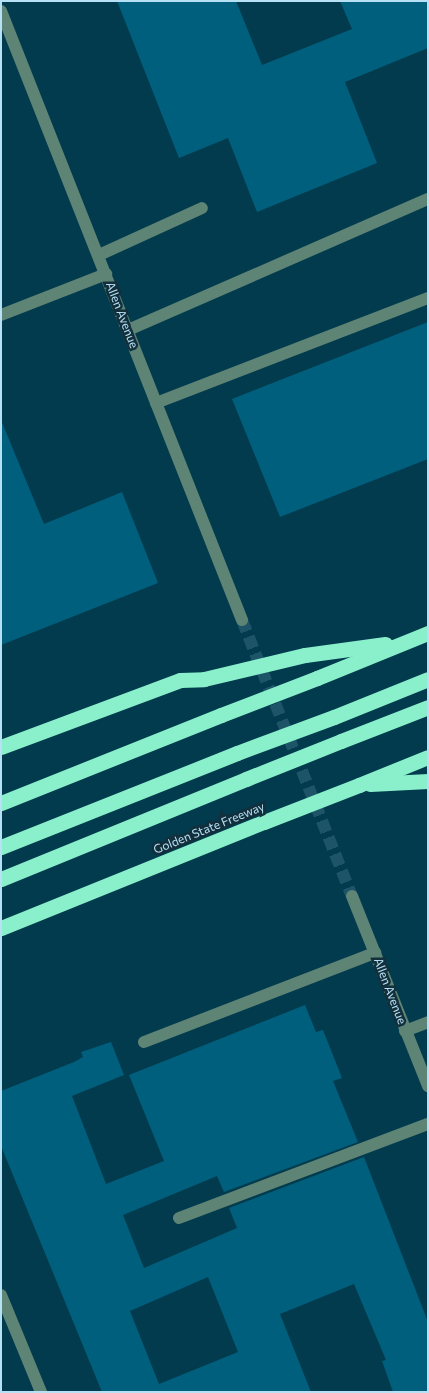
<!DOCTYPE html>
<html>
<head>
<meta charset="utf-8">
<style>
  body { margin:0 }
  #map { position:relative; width:429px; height:1393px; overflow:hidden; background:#033b4e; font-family:Commissioner,sans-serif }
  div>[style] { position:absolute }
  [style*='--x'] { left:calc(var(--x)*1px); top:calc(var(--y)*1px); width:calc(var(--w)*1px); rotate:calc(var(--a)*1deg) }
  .building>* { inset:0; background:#005f7c }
  .minor-tunnel>* { height:12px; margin-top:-6px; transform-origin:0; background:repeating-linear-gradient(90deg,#1e5467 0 12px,transparent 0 18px) }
  .minor>* { height:12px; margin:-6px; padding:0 6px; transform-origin:6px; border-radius:6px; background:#5d8474 }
  .highway>* { height:15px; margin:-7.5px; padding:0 7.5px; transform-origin:7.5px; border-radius:7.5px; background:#8af0cb }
  .highway-bridge>* { height:15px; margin:-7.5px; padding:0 7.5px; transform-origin:7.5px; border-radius:7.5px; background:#8af0cb }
  span { translate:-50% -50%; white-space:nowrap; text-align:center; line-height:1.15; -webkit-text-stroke:5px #122f3b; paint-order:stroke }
  .street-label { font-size:12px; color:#b6e1f5 }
  .frame { position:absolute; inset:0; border:2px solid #b6e1f5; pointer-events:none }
</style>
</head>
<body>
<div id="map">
  <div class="building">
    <i style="clip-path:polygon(117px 1px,236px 1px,262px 65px,352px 29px,340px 1px,428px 1px,428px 48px,345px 82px,377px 163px,257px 212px,228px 138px,179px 158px)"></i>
    <i style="clip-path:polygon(428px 322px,428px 459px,280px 517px,232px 399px)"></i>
    <i style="clip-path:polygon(1px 420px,44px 524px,122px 492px,158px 583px,1px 645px)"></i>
    <i style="clip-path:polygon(evenodd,305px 1005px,316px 1032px,323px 1030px,342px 1078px,333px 1081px,358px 1142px,224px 1192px,217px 1176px,123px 1215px,144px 1268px,237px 1228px,229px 1208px,364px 1157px,428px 1322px,428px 1392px,393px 1392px,382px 1361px,386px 1360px,354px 1284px,280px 1314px,311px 1392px,102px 1392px,1px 1146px,1px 1091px,74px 1062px,83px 1057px,81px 1052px,111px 1042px,124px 1075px,72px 1096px,106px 1184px,164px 1161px,129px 1075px,305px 1005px,208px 1277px,238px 1352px,159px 1384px,130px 1311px,208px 1277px)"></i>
  </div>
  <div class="minor-tunnel">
    <i style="--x:242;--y:620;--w:297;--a:68.3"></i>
  </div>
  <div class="minor">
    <i style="--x:1;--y:11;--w:655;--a:68.41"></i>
    <i style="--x:99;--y:255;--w:113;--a:-24.5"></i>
    <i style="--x:1;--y:315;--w:113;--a:-21.3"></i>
    <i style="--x:128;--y:330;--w:327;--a:-23.6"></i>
    <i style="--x:156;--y:403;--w:292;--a:-21.1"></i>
    <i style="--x:352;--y:896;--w:205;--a:68.2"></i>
    <i style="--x:405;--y:1031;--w:25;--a:-21"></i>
    <i style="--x:144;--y:1042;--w:248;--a:-21.1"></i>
    <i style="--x:179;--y:1218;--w:266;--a:-20.7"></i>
    <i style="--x:1;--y:1295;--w:105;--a:67.6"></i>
  </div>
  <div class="highway">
    <i style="--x:305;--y:655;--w:81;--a:-7.8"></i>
    <i style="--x:317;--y:678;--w:120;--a:-22.1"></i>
    <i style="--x:334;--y:717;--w:101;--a:-22"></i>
    <i style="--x:341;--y:741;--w:93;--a:-21.3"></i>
    <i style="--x:1;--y:747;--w:191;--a:-20.5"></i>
    <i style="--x:180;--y:680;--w:24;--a:-2"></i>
    <i style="--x:370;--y:784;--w:58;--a:-3"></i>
    <i style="--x:359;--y:785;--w:74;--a:-22.1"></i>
    <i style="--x:1;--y:803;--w:237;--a:-21.8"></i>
    <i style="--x:1;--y:847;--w:254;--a:-21.7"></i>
    <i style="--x:1;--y:879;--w:265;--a:-22.2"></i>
    <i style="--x:1;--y:928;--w:284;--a:-22"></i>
  </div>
  <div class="highway-bridge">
    <i style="--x:204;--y:679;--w:104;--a:-13.4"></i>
    <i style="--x:221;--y:715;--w:103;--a:-21.1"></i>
    <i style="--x:237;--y:753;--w:103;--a:-20.4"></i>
    <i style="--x:246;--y:779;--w:102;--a:-21.8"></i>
    <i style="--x:264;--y:822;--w:102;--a:-21.3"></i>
  </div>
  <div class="street-label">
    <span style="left:122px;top:315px;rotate:69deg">Allen Avenue</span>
    <span style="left:209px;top:828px;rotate:-22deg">Golden State Freeway</span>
    <span style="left:390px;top:991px;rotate:69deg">Allen Avenue</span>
  </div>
  <div class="frame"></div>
</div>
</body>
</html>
